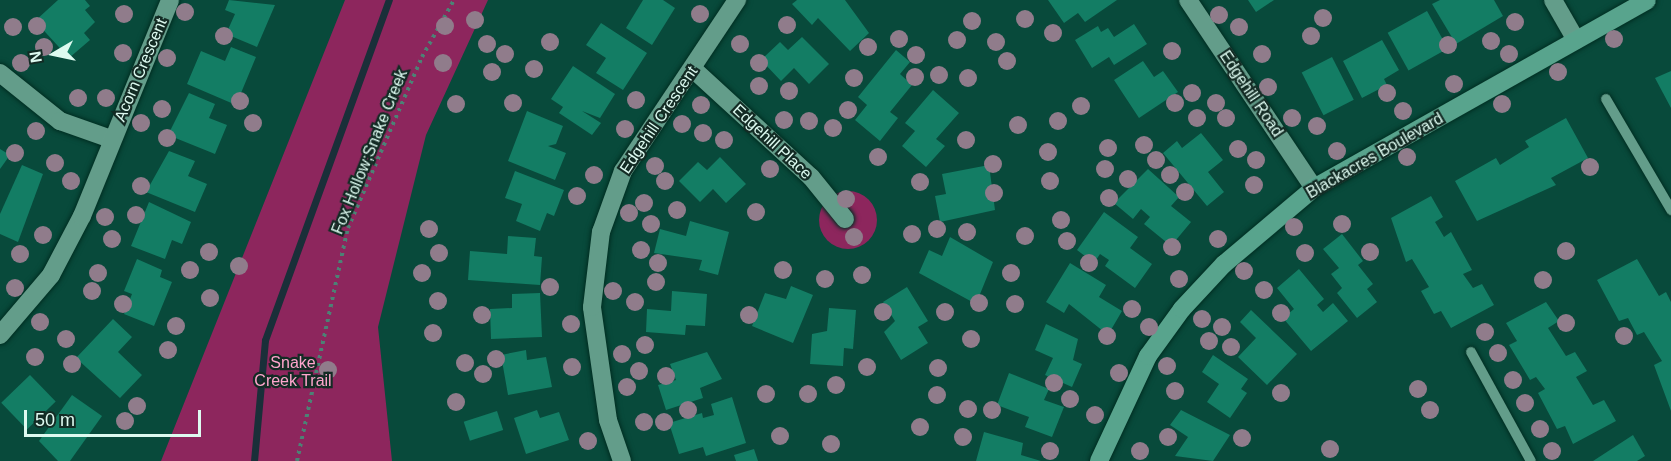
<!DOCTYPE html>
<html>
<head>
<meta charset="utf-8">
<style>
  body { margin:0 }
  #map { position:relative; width:1671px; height:461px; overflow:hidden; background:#084a3b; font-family:Helvetica,sans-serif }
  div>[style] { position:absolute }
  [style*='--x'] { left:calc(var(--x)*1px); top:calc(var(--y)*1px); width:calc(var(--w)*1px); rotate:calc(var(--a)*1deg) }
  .green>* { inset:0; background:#8d265d }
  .round { border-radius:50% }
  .stream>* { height:7px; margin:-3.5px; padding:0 3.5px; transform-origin:3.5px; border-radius:3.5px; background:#1a2f39 }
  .building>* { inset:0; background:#137d64; transform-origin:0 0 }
  .path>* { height:4px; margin-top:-2px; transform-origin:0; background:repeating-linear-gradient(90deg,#4c8275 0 3px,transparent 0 7.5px) }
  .roads { filter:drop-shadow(0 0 2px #002e22) drop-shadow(0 0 2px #002e22) }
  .lane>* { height:10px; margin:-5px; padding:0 5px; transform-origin:5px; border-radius:5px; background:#639d8a }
  .street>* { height:18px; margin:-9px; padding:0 9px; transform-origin:9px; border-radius:9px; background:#639d8a }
  .secondary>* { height:18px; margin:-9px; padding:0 9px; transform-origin:9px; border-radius:9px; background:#58a48d }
  .trees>* { width:18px; height:18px; margin:-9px; border-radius:50%; background:#907c8b }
  span { translate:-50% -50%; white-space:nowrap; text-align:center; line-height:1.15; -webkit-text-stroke:4.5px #132b24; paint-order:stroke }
  .street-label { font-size:16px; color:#ddfaf0 }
  .park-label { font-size:16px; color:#ffa5cd }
  .north { position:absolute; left:24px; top:24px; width:60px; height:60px; -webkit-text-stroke:4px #132b24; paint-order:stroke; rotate:261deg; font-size:16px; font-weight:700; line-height:24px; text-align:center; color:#ddfaf0 }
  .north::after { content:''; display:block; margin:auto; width:21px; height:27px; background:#ddfaf0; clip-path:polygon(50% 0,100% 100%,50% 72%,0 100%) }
  .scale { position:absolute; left:24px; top:410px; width:177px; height:27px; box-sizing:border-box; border:3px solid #ddfaf0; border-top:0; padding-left:8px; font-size:18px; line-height:21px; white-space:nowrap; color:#ddfaf0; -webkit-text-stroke:4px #132b24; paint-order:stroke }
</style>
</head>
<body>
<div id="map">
  <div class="green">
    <i style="clip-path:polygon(345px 0,488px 0,426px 135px,378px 327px,392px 461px,161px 461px)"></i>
    <i class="round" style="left:819px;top:191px;width:58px;height:58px"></i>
  </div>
  <div class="stream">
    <i style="--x:254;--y:461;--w:121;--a:-84.8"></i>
    <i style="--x:265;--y:340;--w:362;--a:-70"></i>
  </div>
  <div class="building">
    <i style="clip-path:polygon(58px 0,85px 0,90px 6px,85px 10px,95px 22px,84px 33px,90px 40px,69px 58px,35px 21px)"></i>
    <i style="clip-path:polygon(229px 0,275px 5px,257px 47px,226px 34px,235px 14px,225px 10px)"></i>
    <i style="clip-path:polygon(643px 0,663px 0,675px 8px,652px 45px,626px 28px)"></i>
    <i style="clip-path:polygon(797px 0,845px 0,869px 33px,850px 51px,818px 18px,812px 25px,792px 4px)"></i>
    <i style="clip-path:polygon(1048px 0,1117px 0,1085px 22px,1078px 13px,1064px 23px)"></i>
    <i style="clip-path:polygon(1248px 0,1274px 0,1256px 12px)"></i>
    <i style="clip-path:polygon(1440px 0,1494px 0,1503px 16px,1456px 44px,1432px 4px)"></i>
    <i style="left:1427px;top:11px;width:43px;height:45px;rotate:61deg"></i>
    <i style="clip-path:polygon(601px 23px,647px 53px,623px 90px,596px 73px,606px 58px,586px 45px)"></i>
    <i style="clip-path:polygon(1134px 24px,1147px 44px,1114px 65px,1109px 57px,1092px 68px,1075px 40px,1098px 26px,1101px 32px,1108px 28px,1114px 37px)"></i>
    <i style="clip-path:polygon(802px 37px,829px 64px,809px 84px,794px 68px,781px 81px,761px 60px,780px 42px,788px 50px)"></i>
    <i style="clip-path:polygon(1382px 40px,1399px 70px,1384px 79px,1387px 85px,1362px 98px,1343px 61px)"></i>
    <i style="clip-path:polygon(231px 47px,256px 57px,236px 105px,187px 84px,201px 51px,225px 61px)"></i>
    <i style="clip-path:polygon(896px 50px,910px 62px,900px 74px,912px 85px,890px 112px,898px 118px,880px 141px,855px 120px,867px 105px,858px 97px)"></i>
    <i style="left:1332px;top:57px;width:48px;height:34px;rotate:63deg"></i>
    <i style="clip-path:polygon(1143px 61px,1154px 77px,1163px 71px,1178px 92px,1139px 118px,1114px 80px)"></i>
    <i style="clip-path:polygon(573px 66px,615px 94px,600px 118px,582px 111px,601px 123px,592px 135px,559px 113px,563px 107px,551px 99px)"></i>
    <i style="clip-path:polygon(1671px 71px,1671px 108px,1655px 78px)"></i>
    <i style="clip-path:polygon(933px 90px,959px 113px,936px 139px,945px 146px,926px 167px,902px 146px,915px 131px,905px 123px)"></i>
    <i style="clip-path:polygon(189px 93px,215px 104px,209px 118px,227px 125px,215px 154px,168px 135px)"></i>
    <i style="clip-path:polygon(527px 111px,563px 126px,556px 144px,548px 146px,566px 153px,555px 180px,508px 161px)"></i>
    <i style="clip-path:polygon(1566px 118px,1588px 158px,1551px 178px,1556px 185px,1477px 221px,1455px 181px,1496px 158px,1500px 165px,1529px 147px,1525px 141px)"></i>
    <i style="clip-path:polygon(1201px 133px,1223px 160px,1208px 172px,1224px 192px,1207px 206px,1163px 153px,1177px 141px,1182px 148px)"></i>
    <i style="clip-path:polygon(0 149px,10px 155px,0 169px)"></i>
    <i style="clip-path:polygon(169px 151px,195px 161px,188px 176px,207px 184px,195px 212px,146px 192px)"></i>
    <i style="clip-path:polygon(720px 157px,746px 184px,726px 203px,713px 189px,700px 202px,679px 181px,698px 162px,707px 170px)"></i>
    <i style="clip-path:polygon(22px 165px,43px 174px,18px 242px,0 234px,0 214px)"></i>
    <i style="clip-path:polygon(989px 165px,995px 210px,940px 222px,935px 196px,946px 194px,942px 174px)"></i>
    <i style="clip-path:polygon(1148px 169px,1179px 197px,1171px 206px,1191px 222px,1171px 246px,1144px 224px,1150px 217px,1141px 209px,1133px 219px,1114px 203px)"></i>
    <i style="clip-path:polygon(515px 171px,564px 190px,554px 216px,547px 213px,540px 231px,516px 221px,522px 204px,505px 198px)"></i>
    <i style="clip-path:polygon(1431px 196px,1443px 217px,1435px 222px,1444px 237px,1451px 232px,1472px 270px,1463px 274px,1473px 288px,1482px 284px,1494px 305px,1451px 328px,1441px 311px,1434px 314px,1421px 291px,1429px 287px,1412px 259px,1406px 262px,1391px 218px)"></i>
    <i style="clip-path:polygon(149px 202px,191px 222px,182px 244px,172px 240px,165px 259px,131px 246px)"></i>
    <i style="clip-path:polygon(1104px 212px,1138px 237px,1130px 248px,1152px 264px,1135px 288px,1105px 266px,1109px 260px,1100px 254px,1094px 263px,1077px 250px)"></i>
    <i style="clip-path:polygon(690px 221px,729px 232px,718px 275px,699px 270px,702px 260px,654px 253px,660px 229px,686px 236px)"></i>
    <i style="clip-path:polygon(1342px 234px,1363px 261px,1358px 265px,1373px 284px,1367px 289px,1377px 302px,1357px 318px,1337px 293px,1342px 288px,1331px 274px,1339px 268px,1323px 249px)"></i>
    <i style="clip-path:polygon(508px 236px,536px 238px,534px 256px,542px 257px,540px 285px,468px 280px,470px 251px,507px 254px)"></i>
    <i style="clip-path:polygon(950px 237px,993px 262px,976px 304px,919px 273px,929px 250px,942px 256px)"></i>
    <i style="clip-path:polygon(137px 259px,162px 270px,160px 277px,172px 282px,154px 326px,124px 314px,132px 294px,124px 291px)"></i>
    <i style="clip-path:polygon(1637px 259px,1659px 296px,1666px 292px,1671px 302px,1671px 411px,1654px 365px,1662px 361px,1644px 332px,1637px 335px,1628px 318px,1619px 321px,1597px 280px)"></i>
    <i style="clip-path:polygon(1070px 263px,1106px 285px,1099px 297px,1122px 311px,1108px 335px,1069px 304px,1064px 313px,1046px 302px)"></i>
    <i style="clip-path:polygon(1299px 269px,1324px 299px,1317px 305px,1323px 312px,1333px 303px,1348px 321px,1311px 351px,1283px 318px,1294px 309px,1277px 288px)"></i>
    <i style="clip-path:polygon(791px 286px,813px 295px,793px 343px,752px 326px,765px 293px,786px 299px)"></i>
    <i style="clip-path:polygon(907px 287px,928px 321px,918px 327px,928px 343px,901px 360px,884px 332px,895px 321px,883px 302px)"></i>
    <i style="clip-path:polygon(672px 291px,707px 294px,705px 326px,686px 325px,685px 335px,646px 332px,647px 309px,671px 311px)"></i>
    <i style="clip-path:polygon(540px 293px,542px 337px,491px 339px,490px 309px,512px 308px,512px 294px)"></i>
    <i style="clip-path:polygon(1546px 302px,1559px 321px,1548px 328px,1566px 356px,1575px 352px,1587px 371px,1576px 377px,1593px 405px,1604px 400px,1616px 421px,1573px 444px,1565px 426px,1557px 429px,1538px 393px,1545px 389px,1536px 377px,1530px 380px,1509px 345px,1517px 341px,1506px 323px)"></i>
    <i style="clip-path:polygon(829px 308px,856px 310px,853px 349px,844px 348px,843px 366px,810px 364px,812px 334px,827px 331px)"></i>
    <i style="clip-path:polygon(1251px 310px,1297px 354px,1267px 385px,1238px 357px,1256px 338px,1240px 322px)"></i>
    <i style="clip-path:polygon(113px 319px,132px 337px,118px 352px,142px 375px,120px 398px,76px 358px)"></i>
    <i style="clip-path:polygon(1046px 324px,1078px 339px,1073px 360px,1082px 364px,1072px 387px,1045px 375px,1053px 358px,1035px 350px)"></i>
    <i style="clip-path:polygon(526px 350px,527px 360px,546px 357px,552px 387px,508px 395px,501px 355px)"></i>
    <i style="clip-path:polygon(707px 352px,722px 379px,700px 388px,703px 398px,666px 410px,658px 385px,676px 380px,670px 364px)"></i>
    <i style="clip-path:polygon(1213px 355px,1248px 379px,1241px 389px,1247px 393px,1230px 418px,1207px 402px,1219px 384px,1202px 372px)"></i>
    <i style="clip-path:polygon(1009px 373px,1049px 389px,1044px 400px,1064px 407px,1052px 437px,1025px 427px,1029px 417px,997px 405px)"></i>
    <i style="left:30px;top:375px;width:37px;height:40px;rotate:46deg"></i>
    <i style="clip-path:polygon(72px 395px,102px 416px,70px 461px,58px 461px,39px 441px)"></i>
    <i style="clip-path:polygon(732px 397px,746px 443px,706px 456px,703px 447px,679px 454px,669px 423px,702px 413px,703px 418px,714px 415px,711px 404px)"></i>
    <i style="clip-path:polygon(537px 410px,540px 418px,559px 412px,569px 440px,526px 454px,514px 418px)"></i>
    <i style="clip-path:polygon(1181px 410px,1230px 435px,1213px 461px,1175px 456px,1188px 437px,1170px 425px)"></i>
    <i style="left:497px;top:411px;width:20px;height:35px;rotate:72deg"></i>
    <i style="clip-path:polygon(984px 432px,1023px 443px,1021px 455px,1041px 461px,976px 461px)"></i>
    <i style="clip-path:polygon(1633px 435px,1645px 456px,1637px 461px,1593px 461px)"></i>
    <i style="clip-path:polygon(754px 449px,758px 461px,736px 461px,734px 455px)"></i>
  </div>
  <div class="path">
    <i style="--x:297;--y:461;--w:239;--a:-77.7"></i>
    <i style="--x:348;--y:228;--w:186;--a:-66.6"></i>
    <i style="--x:422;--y:57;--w:65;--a:-60.7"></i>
  </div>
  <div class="roads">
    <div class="lane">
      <i style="--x:1606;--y:99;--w:129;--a:59.6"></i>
      <i style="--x:1471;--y:352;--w:124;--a:61.2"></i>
    </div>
    <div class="street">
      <i style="--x:1188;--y:0;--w:226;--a:56.2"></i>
      <i style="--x:1553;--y:0;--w:46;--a:60.1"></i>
      <i style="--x:693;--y:69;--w:160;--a:42.5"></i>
      <i style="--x:811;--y:177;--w:54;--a:51"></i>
      <i style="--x:0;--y:73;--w:77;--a:38.7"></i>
      <i style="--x:60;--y:121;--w:54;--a:19.4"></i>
      <i style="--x:0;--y:335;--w:79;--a:-49.6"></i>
      <i style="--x:51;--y:275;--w:67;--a:-62.3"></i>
      <i style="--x:82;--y:216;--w:233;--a:-67.8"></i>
      <i style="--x:622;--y:461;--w:43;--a:-108.9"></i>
      <i style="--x:608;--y:420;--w:114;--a:-98.1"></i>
      <i style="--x:592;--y:307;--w:76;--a:-83.2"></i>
      <i style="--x:601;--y:232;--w:65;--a:-70.2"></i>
      <i style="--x:623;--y:171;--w:206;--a:-56.3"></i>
    </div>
    <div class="secondary">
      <i style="--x:1099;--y:461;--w:116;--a:-65"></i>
      <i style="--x:1148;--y:356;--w:58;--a:-54.1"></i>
      <i style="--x:1182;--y:309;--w:62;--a:-47"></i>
      <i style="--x:1224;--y:264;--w:118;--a:-40.2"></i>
      <i style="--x:1314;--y:188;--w:382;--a:-29.4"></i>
    </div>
  </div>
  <div class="trees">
    <i style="left:185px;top:12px"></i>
    <i style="left:124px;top:14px"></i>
    <i style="left:700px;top:14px"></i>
    <i style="left:1219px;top:15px"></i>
    <i style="left:1323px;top:18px"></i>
    <i style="left:1025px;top:19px"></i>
    <i style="left:475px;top:20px"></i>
    <i style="left:972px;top:21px"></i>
    <i style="left:1515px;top:22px"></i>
    <i style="left:787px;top:25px"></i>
    <i style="left:37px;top:26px"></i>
    <i style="left:445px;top:26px"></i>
    <i style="left:13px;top:27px"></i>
    <i style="left:1239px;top:27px"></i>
    <i style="left:1053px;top:33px"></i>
    <i style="left:224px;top:36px"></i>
    <i style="left:1311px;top:36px"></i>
    <i style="left:899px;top:39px"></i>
    <i style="left:1614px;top:39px"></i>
    <i style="left:957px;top:40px"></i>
    <i style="left:1491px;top:41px"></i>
    <i style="left:550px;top:42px"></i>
    <i style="left:996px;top:42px"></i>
    <i style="left:487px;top:44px"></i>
    <i style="left:740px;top:44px"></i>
    <i style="left:1448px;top:45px"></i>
    <i style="left:44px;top:47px"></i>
    <i style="left:868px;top:47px"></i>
    <i style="left:1172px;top:51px"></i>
    <i style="left:123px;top:53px"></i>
    <i style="left:505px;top:54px"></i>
    <i style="left:1262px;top:54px"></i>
    <i style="left:1509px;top:54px"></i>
    <i style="left:916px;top:55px"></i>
    <i style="left:167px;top:58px"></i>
    <i style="left:1007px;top:61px"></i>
    <i style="left:21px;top:63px"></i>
    <i style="left:443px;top:63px"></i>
    <i style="left:759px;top:63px"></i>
    <i style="left:534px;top:69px"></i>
    <i style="left:492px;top:72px"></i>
    <i style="left:1558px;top:72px"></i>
    <i style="left:939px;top:75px"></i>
    <i style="left:915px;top:77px"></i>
    <i style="left:854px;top:78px"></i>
    <i style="left:968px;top:78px"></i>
    <i style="left:1454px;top:84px"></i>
    <i style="left:759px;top:86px"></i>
    <i style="left:1268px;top:87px"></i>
    <i style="left:789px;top:91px"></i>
    <i style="left:1192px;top:93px"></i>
    <i style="left:1387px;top:93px"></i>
    <i style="left:78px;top:98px"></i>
    <i style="left:106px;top:98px"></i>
    <i style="left:636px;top:100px"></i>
    <i style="left:240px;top:101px"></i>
    <i style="left:513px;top:103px"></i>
    <i style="left:1175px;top:103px"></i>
    <i style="left:1216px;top:103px"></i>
    <i style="left:456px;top:104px"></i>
    <i style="left:1502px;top:104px"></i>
    <i style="left:701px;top:105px"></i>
    <i style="left:1081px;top:106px"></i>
    <i style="left:162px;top:109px"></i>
    <i style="left:848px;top:110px"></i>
    <i style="left:1403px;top:111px"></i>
    <i style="left:1197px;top:118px"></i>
    <i style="left:1226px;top:118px"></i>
    <i style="left:1292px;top:118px"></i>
    <i style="left:784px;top:120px"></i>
    <i style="left:809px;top:121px"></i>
    <i style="left:1058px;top:121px"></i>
    <i style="left:141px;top:123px"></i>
    <i style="left:253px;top:123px"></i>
    <i style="left:682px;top:124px"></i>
    <i style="left:1018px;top:125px"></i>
    <i style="left:1317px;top:126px"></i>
    <i style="left:833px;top:128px"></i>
    <i style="left:625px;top:129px"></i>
    <i style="left:36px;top:131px"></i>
    <i style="left:703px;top:133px"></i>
    <i style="left:167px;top:138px"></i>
    <i style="left:724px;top:140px"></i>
    <i style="left:966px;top:140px"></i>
    <i style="left:1144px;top:145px"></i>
    <i style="left:1108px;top:148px"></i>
    <i style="left:1238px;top:149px"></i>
    <i style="left:1337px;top:151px"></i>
    <i style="left:1048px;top:152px"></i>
    <i style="left:15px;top:153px"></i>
    <i style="left:878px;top:157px"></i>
    <i style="left:1407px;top:157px"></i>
    <i style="left:1156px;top:160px"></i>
    <i style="left:1256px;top:160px"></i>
    <i style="left:55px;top:163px"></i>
    <i style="left:993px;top:164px"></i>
    <i style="left:655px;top:166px"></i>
    <i style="left:1590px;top:167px"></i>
    <i style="left:770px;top:169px"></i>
    <i style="left:1105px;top:169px"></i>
    <i style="left:594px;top:175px"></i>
    <i style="left:1170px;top:175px"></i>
    <i style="left:1128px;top:179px"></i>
    <i style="left:71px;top:181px"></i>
    <i style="left:665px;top:181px"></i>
    <i style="left:1050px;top:181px"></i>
    <i style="left:920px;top:182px"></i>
    <i style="left:1254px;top:185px"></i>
    <i style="left:141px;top:186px"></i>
    <i style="left:1185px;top:192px"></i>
    <i style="left:994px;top:193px"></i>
    <i style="left:577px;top:196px"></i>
    <i style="left:1109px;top:198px"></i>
    <i style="left:846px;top:199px"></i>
    <i style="left:644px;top:203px"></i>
    <i style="left:677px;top:210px"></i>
    <i style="left:756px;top:212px"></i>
    <i style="left:629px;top:213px"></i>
    <i style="left:136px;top:215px"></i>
    <i style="left:105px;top:217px"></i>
    <i style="left:1061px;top:220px"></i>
    <i style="left:651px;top:224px"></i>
    <i style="left:1342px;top:224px"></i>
    <i style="left:1294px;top:227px"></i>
    <i style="left:429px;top:229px"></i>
    <i style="left:937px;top:229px"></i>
    <i style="left:967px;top:232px"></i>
    <i style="left:912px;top:234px"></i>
    <i style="left:43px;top:235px"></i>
    <i style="left:1025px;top:236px"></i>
    <i style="left:854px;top:237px"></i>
    <i style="left:112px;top:239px"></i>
    <i style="left:1218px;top:239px"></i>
    <i style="left:1067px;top:241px"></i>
    <i style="left:1172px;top:247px"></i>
    <i style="left:641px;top:250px"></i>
    <i style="left:1566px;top:251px"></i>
    <i style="left:209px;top:252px"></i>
    <i style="left:1370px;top:252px"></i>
    <i style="left:439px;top:253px"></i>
    <i style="left:1305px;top:253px"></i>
    <i style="left:20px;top:254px"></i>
    <i style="left:658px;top:263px"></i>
    <i style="left:1089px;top:263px"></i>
    <i style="left:239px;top:266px"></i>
    <i style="left:190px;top:270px"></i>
    <i style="left:783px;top:270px"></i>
    <i style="left:1244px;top:271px"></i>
    <i style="left:98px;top:273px"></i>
    <i style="left:422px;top:273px"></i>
    <i style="left:1011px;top:273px"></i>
    <i style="left:862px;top:275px"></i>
    <i style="left:825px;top:279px"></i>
    <i style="left:1179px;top:279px"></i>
    <i style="left:1543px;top:280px"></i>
    <i style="left:656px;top:282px"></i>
    <i style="left:550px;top:287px"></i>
    <i style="left:15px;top:288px"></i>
    <i style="left:1264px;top:290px"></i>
    <i style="left:92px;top:291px"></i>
    <i style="left:613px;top:291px"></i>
    <i style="left:210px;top:298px"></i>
    <i style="left:438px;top:301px"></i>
    <i style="left:635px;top:302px"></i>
    <i style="left:979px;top:303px"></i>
    <i style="left:123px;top:304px"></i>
    <i style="left:1015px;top:304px"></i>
    <i style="left:1132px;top:309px"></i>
    <i style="left:883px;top:312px"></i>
    <i style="left:945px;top:312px"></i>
    <i style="left:1281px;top:313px"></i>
    <i style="left:482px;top:315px"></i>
    <i style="left:749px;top:315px"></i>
    <i style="left:1202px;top:319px"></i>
    <i style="left:40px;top:322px"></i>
    <i style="left:1566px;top:323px"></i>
    <i style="left:571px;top:324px"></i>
    <i style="left:176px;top:326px"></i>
    <i style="left:1149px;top:327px"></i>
    <i style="left:1222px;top:327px"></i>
    <i style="left:1485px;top:332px"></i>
    <i style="left:433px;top:333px"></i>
    <i style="left:1107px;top:336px"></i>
    <i style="left:1624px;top:336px"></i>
    <i style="left:66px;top:339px"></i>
    <i style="left:971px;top:339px"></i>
    <i style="left:1209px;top:341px"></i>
    <i style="left:645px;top:345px"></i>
    <i style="left:1231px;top:347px"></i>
    <i style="left:168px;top:350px"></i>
    <i style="left:1498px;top:353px"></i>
    <i style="left:622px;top:354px"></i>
    <i style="left:35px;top:357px"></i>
    <i style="left:496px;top:359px"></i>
    <i style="left:465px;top:363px"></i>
    <i style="left:72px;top:364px"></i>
    <i style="left:1167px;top:366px"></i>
    <i style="left:572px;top:367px"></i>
    <i style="left:867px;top:367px"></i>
    <i style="left:938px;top:368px"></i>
    <i style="left:328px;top:370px"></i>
    <i style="left:639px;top:371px"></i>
    <i style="left:1119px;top:373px"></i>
    <i style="left:483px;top:374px"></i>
    <i style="left:666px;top:376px"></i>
    <i style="left:1513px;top:380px"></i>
    <i style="left:1054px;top:383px"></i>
    <i style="left:836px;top:385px"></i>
    <i style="left:627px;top:387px"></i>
    <i style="left:1418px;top:389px"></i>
    <i style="left:1175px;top:391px"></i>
    <i style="left:1281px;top:393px"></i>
    <i style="left:766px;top:394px"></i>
    <i style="left:808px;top:394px"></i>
    <i style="left:937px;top:395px"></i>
    <i style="left:1070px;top:399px"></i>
    <i style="left:456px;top:402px"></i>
    <i style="left:1525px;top:403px"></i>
    <i style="left:137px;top:406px"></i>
    <i style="left:968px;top:409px"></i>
    <i style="left:688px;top:410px"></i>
    <i style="left:992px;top:410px"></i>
    <i style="left:1430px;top:410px"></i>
    <i style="left:1095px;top:415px"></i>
    <i style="left:125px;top:421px"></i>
    <i style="left:644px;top:422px"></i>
    <i style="left:664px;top:422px"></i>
    <i style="left:920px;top:427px"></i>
    <i style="left:1540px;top:429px"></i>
    <i style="left:780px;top:436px"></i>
    <i style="left:963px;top:437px"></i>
    <i style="left:1168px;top:437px"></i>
    <i style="left:1242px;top:438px"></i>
    <i style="left:588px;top:441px"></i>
    <i style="left:831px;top:444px"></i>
    <i style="left:1330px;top:449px"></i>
    <i style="left:1050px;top:451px"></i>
    <i style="left:1140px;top:451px"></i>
    <i style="left:1552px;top:451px"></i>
  </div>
  <div class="street-label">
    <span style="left:141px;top:70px;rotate:-67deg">Acorn Crescent</span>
    <span style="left:1251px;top:94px;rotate:56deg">Edgehill Road</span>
    <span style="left:659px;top:120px;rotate:-56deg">Edgehill Crescent</span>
    <span style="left:772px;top:142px;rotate:43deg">Edgehill Place</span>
    <span style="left:370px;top:152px;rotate:-68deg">Fox Hollow;Snake Creek</span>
    <span style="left:1375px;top:156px;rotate:-30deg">Blackacres Boulevard</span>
  </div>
  <div class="park-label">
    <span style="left:293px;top:372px">Snake<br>Creek Trail</span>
  </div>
  <div class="north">N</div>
  <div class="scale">50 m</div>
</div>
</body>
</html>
